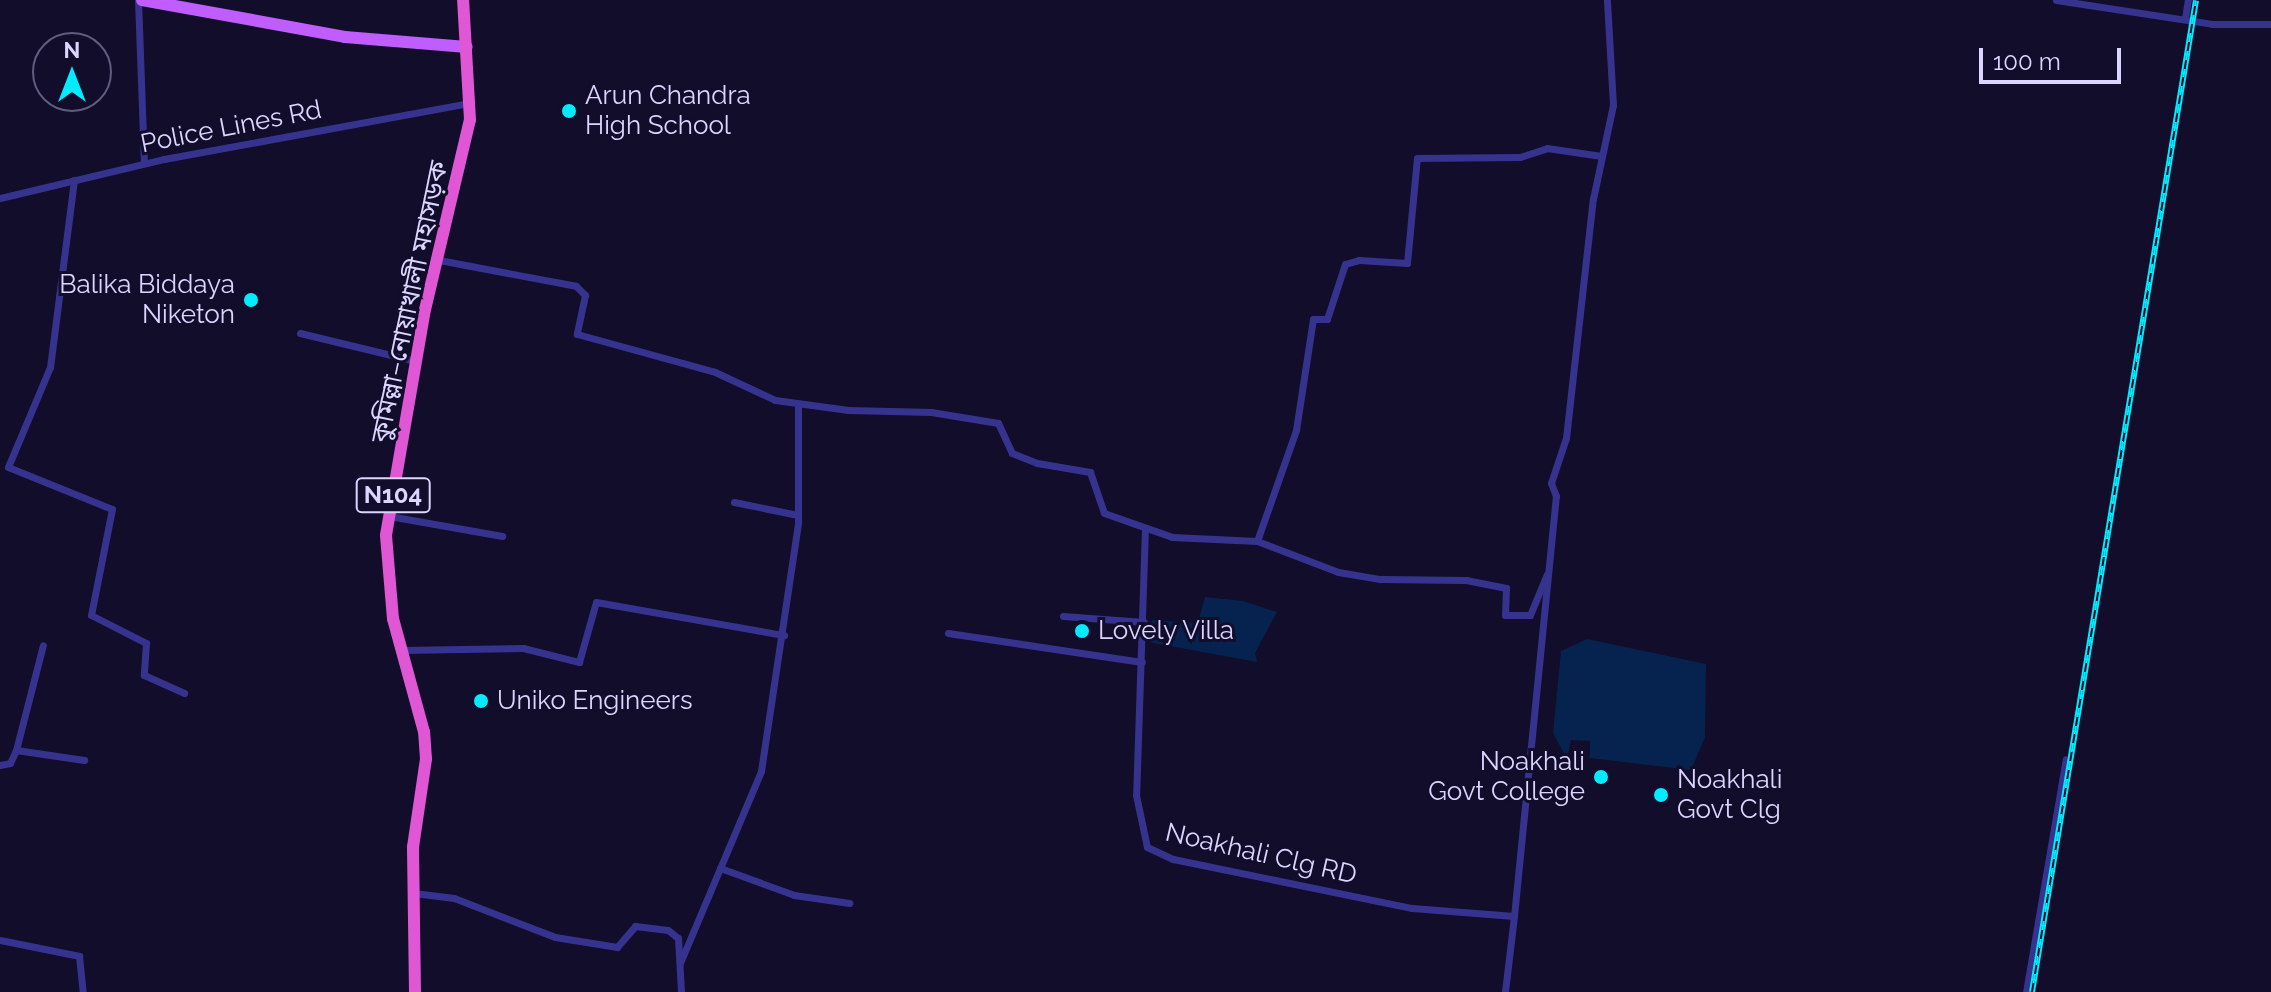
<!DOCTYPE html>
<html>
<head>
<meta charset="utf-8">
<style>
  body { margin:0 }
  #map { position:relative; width:2271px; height:992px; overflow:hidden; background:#110d2a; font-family:Raleway,"Noto Sans Bengali",sans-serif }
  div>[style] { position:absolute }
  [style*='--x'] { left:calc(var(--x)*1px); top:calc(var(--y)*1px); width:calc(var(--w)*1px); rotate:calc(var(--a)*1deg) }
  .water>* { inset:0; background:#06234f }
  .minor>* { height:7px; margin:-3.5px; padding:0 3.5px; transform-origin:3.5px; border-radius:3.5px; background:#35338e }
  .primary>* { height:12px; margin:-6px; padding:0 6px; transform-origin:6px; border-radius:6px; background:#bf5dff }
  .trunk>* { height:12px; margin:-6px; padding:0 6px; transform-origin:6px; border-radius:6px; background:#df57d4 }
  .rail>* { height:6px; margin-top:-3px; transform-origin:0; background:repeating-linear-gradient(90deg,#110d2a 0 9px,#02ebff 0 18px); box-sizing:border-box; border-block:2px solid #02ebff }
  .dots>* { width:22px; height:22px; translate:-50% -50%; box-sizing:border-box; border:4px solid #110d2a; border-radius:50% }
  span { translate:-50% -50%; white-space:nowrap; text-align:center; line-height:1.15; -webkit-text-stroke:6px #110d2a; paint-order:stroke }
  .shield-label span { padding:2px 6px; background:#110d2a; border:2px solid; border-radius:6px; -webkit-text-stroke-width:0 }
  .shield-label { font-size:24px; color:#dad6ff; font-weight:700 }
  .poi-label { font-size:26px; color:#dad6ff }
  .left { translate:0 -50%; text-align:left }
  .right { translate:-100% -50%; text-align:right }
  .street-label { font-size:26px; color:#dad6ff }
  .north { position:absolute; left:32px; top:32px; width:80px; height:80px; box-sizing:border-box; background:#110d2a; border:2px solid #615d7f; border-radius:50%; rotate:0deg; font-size:22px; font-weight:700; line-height:32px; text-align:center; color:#dad6ff }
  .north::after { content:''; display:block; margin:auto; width:28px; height:36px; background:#02ebff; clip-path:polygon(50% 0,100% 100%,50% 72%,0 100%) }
  .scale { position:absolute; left:1979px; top:48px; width:142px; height:36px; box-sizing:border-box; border:4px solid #dad6ff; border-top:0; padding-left:10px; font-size:24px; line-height:28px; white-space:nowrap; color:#dad6ff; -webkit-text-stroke:6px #110d2a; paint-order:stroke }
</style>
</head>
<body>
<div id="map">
  <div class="water">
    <i style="clip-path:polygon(1205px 597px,1243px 601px,1277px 612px,1255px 653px,1257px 662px,1148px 642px,1152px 620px,1198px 623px)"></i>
    <i style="clip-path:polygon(1587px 639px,1706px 664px,1705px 737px,1691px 770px,1590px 758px,1590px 741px,1571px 740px,1567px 759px,1553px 733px,1561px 651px)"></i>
  </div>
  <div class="minor">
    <i style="--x:138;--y:0;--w:163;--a:87.9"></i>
    <i style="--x:2056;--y:0;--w:158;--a:8.7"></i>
    <i style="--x:2212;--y:24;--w:59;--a:0"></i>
    <i style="--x:2185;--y:18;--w:18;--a:-81"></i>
    <i style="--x:74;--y:180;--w:189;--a:97.3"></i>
    <i style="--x:50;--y:367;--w:108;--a:112.8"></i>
    <i style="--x:8;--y:467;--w:112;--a:22"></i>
    <i style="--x:112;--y:509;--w:108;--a:101.2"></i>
    <i style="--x:91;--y:615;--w:62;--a:27"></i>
    <i style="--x:146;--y:643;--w:32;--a:94"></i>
    <i style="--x:144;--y:675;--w:44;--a:24.2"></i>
    <i style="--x:0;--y:198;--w:169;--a:-13.4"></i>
    <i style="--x:164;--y:159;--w:311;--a:-10.4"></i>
    <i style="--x:439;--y:260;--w:139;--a:10.7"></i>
    <i style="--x:576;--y:286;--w:13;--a:45"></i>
    <i style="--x:585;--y:295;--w:40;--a:102"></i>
    <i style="--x:577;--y:334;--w:143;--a:15.4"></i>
    <i style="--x:715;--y:372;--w:66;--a:25"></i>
    <i style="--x:775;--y:400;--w:74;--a:7.8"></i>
    <i style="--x:848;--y:410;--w:83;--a:1.4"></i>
    <i style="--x:931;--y:412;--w:68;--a:9.3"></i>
    <i style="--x:998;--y:423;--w:33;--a:65"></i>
    <i style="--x:1012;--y:453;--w:27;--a:22"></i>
    <i style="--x:1037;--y:463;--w:54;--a:9.6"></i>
    <i style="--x:1090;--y:472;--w:43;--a:71.1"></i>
    <i style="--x:1104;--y:513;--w:72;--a:19.4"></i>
    <i style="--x:1172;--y:537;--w:85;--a:2.7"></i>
    <i style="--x:1257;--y:541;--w:87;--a:20.9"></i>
    <i style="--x:1338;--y:572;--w:43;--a:9.5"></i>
    <i style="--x:1380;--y:579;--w:86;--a:0.7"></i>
    <i style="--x:1466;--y:580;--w:41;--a:11.3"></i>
    <i style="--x:1506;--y:588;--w:27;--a:92"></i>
    <i style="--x:1505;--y:615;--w:25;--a:0"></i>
    <i style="--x:1530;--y:615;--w:44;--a:-67.5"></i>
    <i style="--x:300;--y:333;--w:119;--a:13.6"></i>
    <i style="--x:734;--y:502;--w:65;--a:11.5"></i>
    <i style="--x:389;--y:516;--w:115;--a:10"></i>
    <i style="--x:1145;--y:528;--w:267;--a:91.9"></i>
    <i style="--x:1136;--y:795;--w:53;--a:78.1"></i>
    <i style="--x:1147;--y:847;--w:29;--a:25"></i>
    <i style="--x:1173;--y:859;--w:244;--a:11.6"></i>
    <i style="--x:1412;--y:908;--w:102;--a:4.5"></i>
    <i style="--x:1514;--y:916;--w:77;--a:96.8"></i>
    <i style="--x:1257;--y:541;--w:118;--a:-70.6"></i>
    <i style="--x:1296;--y:430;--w:112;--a:-81.3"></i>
    <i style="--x:1313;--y:319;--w:14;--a:0"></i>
    <i style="--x:1327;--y:319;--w:58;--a:-71.9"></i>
    <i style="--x:1345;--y:264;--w:15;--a:-16"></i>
    <i style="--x:1359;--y:260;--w:48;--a:3.6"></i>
    <i style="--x:1407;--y:263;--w:105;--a:-84.6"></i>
    <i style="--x:1417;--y:158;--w:103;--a:-0.6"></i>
    <i style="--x:1520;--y:157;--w:28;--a:-18"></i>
    <i style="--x:1547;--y:148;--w:55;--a:8.4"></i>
    <i style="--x:1063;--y:616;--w:81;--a:4.2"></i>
    <i style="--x:948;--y:633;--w:196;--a:8.5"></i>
    <i style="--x:401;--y:650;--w:122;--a:-0.9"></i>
    <i style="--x:523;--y:648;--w:58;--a:14"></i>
    <i style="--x:579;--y:662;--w:62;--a:-74.2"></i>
    <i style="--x:596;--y:602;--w:191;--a:10"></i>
    <i style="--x:16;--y:750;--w:69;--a:8.4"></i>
    <i style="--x:0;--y:765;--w:10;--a:-11"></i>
    <i style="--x:10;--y:763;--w:14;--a:-65"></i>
    <i style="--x:16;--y:750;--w:108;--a:-75.6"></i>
    <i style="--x:720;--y:868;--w:79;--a:20"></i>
    <i style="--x:794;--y:895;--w:56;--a:8.3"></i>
    <i style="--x:414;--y:893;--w:40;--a:7.1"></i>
    <i style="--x:454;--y:898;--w:108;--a:21.1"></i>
    <i style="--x:555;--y:937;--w:63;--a:9.2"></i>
    <i style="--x:617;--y:947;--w:28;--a:-49"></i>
    <i style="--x:635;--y:926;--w:33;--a:7"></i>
    <i style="--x:668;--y:930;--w:13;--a:39"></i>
    <i style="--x:678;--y:938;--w:54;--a:86.8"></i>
    <i style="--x:1514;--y:916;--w:422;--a:-84.3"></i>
    <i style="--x:1556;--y:496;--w:14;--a:-111"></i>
    <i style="--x:1551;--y:483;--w:47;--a:-71.6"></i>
    <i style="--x:1566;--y:438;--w:241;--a:-83.6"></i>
    <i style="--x:1593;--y:199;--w:96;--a:-78"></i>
    <i style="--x:1613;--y:105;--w:105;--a:-93.3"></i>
    <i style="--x:0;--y:940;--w:81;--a:11.4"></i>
    <i style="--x:79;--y:956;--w:36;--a:84"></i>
    <i style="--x:680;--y:963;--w:208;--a:-67.1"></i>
    <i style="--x:761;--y:771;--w:252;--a:-81.5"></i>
    <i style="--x:798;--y:522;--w:116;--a:-90"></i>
    <i style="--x:2026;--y:992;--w:236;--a:-80.3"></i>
  </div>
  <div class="primary">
    <i style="--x:142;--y:0;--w:206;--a:10.3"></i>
    <i style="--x:345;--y:37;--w:122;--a:4.7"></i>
  </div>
  <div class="trunk">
    <i style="--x:415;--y:992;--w:145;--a:-90.8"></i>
    <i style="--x:413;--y:847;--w:89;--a:-81.6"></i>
    <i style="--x:426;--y:759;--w:27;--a:-94"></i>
    <i style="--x:424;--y:732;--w:117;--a:-105.3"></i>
    <i style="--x:393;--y:619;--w:84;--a:-94.8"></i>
    <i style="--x:386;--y:535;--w:224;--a:-80.2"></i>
    <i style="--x:424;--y:314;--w:199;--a:-76.7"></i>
    <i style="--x:470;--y:120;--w:120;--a:-93.3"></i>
  </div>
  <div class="rail">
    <i style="--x:2032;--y:992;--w:1005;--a:-80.61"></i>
  </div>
  <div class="dots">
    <i style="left:569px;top:111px;background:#02ebff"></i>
    <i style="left:251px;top:300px;background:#02ebff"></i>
    <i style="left:1082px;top:631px;background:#02ebff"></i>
    <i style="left:481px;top:701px;background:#02ebff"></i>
    <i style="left:1601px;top:777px;background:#02ebff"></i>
    <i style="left:1661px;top:795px;background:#02ebff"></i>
  </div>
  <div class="shield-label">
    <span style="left:393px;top:495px">N104</span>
  </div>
  <div class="poi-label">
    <span class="left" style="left:585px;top:111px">Arun Chandra<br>High School</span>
    <span class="right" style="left:235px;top:300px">Balika Biddaya<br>Niketon</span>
    <span class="left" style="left:1098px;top:631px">Lovely Villa</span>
    <span class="left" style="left:497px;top:701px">Uniko Engineers</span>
    <span class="right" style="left:1585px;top:777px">Noakhali<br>Govt College</span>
    <span class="left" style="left:1677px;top:795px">Noakhali<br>Govt Clg</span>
  </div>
  <div class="street-label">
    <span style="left:231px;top:127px;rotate:-11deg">Police Lines Rd</span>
    <span style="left:410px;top:302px;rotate:-78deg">কুমিল্লা–নোয়াখালী মহাসড়ক</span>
    <span style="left:1261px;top:854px;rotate:13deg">Noakhali Clg RD</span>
  </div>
  <div class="north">N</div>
  <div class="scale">100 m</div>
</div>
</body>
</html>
